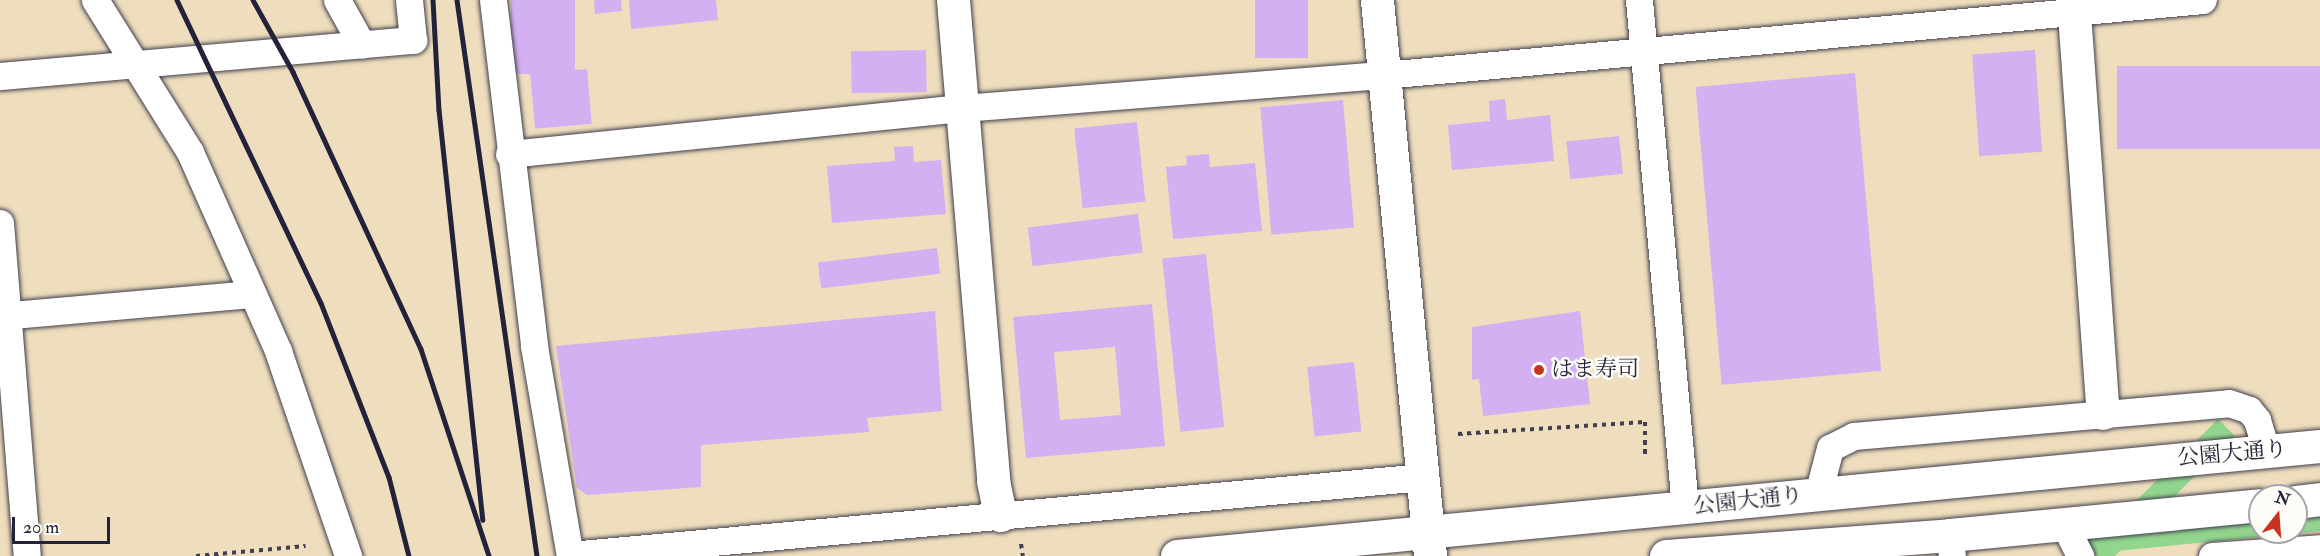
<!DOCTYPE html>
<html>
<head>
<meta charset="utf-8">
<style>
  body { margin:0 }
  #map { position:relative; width:2320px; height:556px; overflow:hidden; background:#eedebd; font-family:"IM FELL Double Pica","Noto Serif JP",serif }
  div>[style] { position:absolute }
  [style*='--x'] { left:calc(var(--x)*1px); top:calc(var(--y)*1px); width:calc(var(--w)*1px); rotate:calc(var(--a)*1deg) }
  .green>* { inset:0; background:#92d68e; transform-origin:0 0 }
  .building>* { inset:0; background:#d3b0f1; transform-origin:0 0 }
  .path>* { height:4px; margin-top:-2px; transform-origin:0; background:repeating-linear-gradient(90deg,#413e4e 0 4.5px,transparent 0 9px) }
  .roads { filter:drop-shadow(0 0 2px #413e4e) drop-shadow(0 0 2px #413e4e) }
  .street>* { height:27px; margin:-13.5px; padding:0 13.5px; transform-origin:13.5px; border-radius:13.5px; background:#fff }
  .secondary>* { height:33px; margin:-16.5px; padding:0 16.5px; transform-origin:16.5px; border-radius:16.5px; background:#fff }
  .rail>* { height:4.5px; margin:-2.25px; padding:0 2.25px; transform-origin:2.25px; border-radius:2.25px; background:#22223b }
  .dots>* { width:16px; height:16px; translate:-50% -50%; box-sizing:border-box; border:3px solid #fdfcf7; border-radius:50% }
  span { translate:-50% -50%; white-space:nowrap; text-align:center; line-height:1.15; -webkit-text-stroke:5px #fdfcf7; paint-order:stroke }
  .poi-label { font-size:22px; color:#22223b }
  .left { translate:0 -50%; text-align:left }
  .street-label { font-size:22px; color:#22223b }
  .north { position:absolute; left:2248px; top:484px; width:60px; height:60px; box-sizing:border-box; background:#fdfcf7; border:2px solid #a5a5ac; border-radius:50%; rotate:17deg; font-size:16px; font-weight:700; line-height:24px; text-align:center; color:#22223b }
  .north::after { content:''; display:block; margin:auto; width:21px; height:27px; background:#c8321e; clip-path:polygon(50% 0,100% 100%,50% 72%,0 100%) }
  .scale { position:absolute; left:12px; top:517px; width:98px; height:27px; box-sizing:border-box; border:3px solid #22223b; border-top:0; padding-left:8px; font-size:18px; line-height:21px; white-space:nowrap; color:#22223b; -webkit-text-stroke:4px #fdfcf7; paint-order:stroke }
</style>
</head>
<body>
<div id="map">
  <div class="green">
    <i style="left:2218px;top:419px;width:24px;height:364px;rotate:45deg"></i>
    <i style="clip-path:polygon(2320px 515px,2320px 531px,2095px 553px,2082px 538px,2260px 521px,2260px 532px,2296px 532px,2296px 518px)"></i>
  </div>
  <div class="building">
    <i style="left:511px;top:0;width:64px;height:74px"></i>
    <i style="clip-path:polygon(594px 0,621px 0,622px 11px,595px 14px)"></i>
    <i style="clip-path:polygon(629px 0,716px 0,718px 20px,631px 29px)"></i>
    <i style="left:1255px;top:0;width:53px;height:58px"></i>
    <i style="left:926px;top:50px;width:42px;height:75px;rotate:89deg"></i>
    <i style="left:2035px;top:50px;width:102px;height:63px;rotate:86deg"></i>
    <i style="left:2320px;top:66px;width:83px;height:203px;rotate:90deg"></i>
    <i style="left:587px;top:69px;width:55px;height:57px;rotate:85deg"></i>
    <i style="left:1855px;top:73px;width:299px;height:160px;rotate:85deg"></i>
    <i style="clip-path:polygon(1505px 99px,1507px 120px,1550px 115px,1554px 161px,1452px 170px,1448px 125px,1490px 121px,1489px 101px)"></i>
    <i style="left:1343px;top:100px;width:128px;height:83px;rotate:85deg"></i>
    <i style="left:1137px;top:122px;width:80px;height:63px;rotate:84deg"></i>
    <i style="left:1619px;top:136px;width:38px;height:53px;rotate:84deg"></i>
    <i style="clip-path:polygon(913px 146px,914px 162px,941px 160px,946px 214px,832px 223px,827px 166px,895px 161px,894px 147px)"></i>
    <i style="clip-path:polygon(1209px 154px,1210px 167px,1255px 163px,1262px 231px,1173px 239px,1166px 167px,1187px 165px,1186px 156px)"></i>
    <i style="left:1138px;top:214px;width:39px;height:111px;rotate:83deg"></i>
    <i style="left:937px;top:248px;width:26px;height:120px;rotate:83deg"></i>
    <i style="left:1206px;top:254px;width:174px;height:44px;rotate:84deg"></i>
    <i style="clip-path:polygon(evenodd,1152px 304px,1165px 446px,1026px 458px,1013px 317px,1152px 304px,1115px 347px,1121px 415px,1060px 420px,1054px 352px,1115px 347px)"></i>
    <i style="clip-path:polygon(935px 311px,942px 411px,867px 418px,869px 432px,701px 445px,701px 487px,587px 495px,577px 488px,556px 346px)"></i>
    <i style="clip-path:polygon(1580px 311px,1590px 404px,1483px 416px,1479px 379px,1472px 380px,1472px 327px)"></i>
    <i style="left:1354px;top:362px;width:70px;height:47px;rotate:84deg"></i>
  </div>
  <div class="path">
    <i style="--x:1458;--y:434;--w:187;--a:-3.7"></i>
    <i style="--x:1645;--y:422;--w:35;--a:90"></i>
    <i style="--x:1021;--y:544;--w:12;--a:81"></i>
    <i style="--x:196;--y:556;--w:110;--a:-5.2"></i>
  </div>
  <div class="roads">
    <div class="street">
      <i style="--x:95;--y:0;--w:179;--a:58"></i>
      <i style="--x:190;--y:152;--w:218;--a:66.1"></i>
      <i style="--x:278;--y:351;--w:217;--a:71.1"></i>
      <i style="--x:337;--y:0;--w:51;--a:60.9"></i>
      <i style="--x:493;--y:0;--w:348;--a:83.2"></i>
      <i style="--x:534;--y:346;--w:213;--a:80.3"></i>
      <i style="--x:1639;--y:0;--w:509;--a:84.82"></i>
      <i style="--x:0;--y:76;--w:415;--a:-5"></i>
      <i style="--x:413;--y:40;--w:40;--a:-95.7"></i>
      <i style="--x:509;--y:154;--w:456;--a:-5.8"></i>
      <i style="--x:963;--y:108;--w:422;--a:-4.5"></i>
      <i style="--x:1384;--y:75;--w:822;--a:-5.23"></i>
      <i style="--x:0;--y:223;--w:334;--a:85.4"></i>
      <i style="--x:0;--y:316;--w:253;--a:-5"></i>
      <i style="--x:1818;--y:494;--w:48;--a:-75.4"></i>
      <i style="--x:1830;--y:448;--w:27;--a:-27"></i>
      <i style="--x:1854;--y:436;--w:376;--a:-5"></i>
      <i style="--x:2229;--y:403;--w:21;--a:19"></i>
      <i style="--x:2249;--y:410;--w:13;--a:51"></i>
      <i style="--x:2257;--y:420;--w:31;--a:73"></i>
      <i style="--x:2064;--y:524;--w:36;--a:63"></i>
      <i style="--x:1950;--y:535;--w:21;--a:85"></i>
      <i style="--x:570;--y:555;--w:857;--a:-5.22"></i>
      <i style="--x:2212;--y:556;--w:108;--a:-4.2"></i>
    </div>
    <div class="secondary">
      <i style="--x:953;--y:0;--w:483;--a:85.2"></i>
      <i style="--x:993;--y:481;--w:35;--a:78"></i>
      <i style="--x:1377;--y:0;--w:559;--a:84.55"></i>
      <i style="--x:2074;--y:13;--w:401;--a:85.9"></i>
      <i style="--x:2296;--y:502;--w:24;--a:-7"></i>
      <i style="--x:1177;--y:556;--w:1148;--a:-5.5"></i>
      <i style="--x:1666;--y:556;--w:285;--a:-4.2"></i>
      <i style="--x:1950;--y:535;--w:311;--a:-5.5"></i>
    </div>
  </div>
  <div class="rail">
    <i style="--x:177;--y:0;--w:335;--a:64.6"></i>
    <i style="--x:321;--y:303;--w:187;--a:68.7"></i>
    <i style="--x:389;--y:477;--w:81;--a:75.8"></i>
    <i style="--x:253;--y:0;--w:82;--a:60.9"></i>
    <i style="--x:293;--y:72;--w:305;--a:65.2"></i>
    <i style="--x:421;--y:349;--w:218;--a:71.8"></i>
    <i style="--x:433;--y:0;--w:110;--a:86.9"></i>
    <i style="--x:439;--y:110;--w:412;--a:83.9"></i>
    <i style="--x:457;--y:0;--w:562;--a:81.81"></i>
  </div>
  <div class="dots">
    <i style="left:1539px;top:370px;background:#c8321e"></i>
  </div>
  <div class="poi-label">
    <span class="left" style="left:1551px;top:370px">はま寿司</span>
  </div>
  <div class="street-label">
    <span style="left:2232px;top:454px;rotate:-5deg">公園大通り</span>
    <span style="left:1748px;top:501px;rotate:-6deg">公園大通り</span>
  </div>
  <div class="north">N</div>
  <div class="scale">20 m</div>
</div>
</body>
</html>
